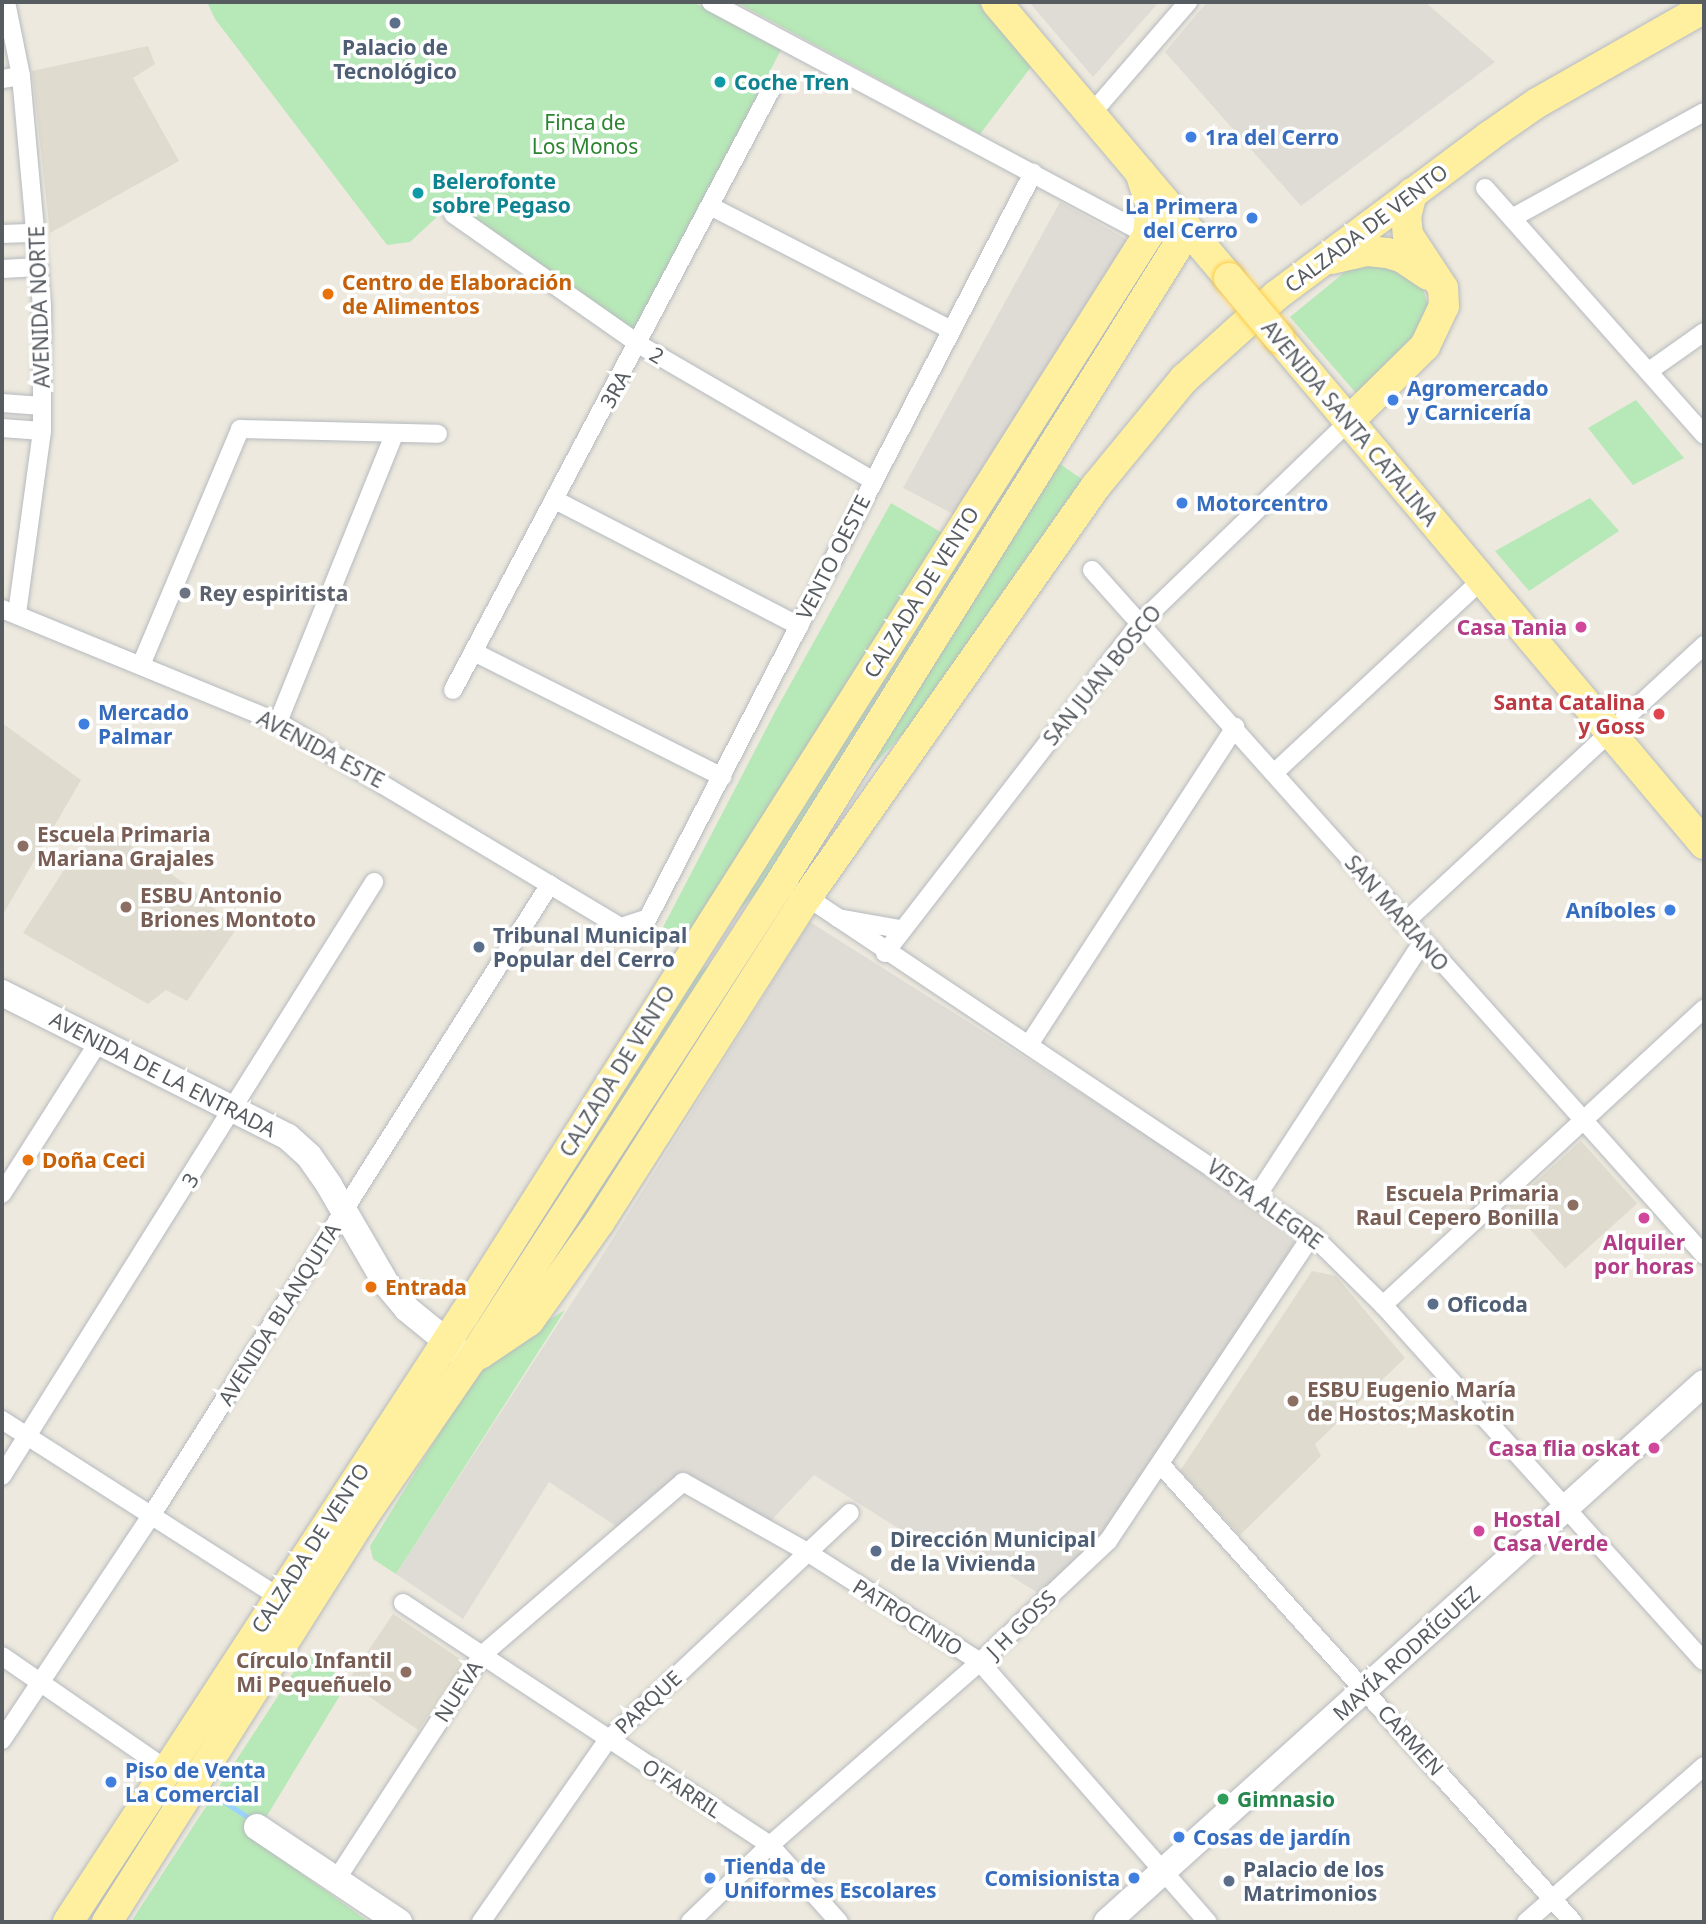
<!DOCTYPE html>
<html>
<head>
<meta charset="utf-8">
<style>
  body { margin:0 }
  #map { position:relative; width:1706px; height:1924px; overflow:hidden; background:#ede9de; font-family:"Noto Sans",sans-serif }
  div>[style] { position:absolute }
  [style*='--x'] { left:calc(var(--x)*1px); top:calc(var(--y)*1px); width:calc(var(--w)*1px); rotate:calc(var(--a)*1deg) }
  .industrial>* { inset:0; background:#dfdcd6 }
  .education>* { inset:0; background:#dfdbce; transform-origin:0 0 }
  .green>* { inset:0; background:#b7e8b7 }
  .stream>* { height:4.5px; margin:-2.25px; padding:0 2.25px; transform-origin:2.25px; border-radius:2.25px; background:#9bd3ff }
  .roads { filter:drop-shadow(0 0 2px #b6babf) drop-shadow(0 0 2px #b6babf) }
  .street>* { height:18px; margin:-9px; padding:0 9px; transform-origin:9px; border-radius:9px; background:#fff }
  .secondary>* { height:26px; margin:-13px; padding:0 13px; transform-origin:13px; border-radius:13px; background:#fff }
  .primary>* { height:30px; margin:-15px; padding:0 15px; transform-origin:15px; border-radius:15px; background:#fff0a0 }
  .bridges { filter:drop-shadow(0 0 2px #ffcb44) drop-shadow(0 0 2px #ffcb44) }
  .primary-bridge>* { height:30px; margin:-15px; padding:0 15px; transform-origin:15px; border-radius:15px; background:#fff0a0 }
  .dots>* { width:19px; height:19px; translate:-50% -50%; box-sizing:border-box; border:4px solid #fff; border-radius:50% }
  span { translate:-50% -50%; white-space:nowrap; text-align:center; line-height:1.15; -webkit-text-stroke:7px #fff; paint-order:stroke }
  .service-label { font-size:21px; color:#4e5e75; font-weight:700 }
  .left { translate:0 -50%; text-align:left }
  .culture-label { font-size:21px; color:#0d838f; font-weight:700 }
  .park-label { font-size:21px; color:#2b852f }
  .shop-label { font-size:21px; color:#366cbe; font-weight:700 }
  .right { translate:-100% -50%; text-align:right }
  .street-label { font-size:21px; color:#575c61 }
  .food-label { font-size:21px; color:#c56008; font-weight:700 }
  .worship-label { font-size:21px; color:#5b616d; font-weight:700 }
  .hotel-label { font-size:21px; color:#b23c85; font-weight:700 }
  .health-label { font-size:21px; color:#be3a42; font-weight:700 }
  .education-label { font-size:21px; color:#785e54; font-weight:700 }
  .leisure-label { font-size:21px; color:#27864d; font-weight:700 }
  .frame { position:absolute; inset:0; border:4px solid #575c61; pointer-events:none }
</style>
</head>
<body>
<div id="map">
  <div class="industrial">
    <i style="clip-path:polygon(1029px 2px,1159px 2px,1093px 77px)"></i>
    <i style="clip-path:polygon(1207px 2px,1425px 2px,1495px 62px,1301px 206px,1165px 52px)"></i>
    <i style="clip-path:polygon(1060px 202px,1126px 239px,1129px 249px,959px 517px,903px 488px)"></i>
    <i style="clip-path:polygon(810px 922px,1290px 1225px,1295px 1242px,1104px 1536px,1041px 1595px,942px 1533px,931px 1549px,814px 1475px,764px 1528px,683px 1482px,625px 1532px,549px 1482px,463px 1619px,396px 1574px,597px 1264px)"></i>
  </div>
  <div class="education">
    <i style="clip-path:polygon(148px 46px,155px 64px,133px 78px,179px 161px,50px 233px,32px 71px)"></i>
    <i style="clip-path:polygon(2px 723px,81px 780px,2px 916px)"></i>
    <i style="clip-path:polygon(96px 821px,188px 886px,237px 928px,187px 1001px,166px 990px,148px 1004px,23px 933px)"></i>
    <i style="left:1581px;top:1141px;width:84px;height:97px;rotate:48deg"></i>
    <i style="clip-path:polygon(1312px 1271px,1336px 1276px,1405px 1358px,1315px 1444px,1321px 1456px,1240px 1535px,1180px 1471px)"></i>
    <i style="left:393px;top:1614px;width:86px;height:82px;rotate:34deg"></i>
  </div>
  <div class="green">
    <i style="clip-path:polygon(207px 2px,693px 2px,782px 48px,634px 331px,453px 202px,410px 242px,387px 245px,215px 19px)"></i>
    <i style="clip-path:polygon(736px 2px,982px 2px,1034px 63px,980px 134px)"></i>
    <i style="clip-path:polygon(1378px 261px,1421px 282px,1430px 313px,1424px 333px,1370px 388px,1356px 393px,1290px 317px,1351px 267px)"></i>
    <i style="clip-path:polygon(1142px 276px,768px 882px,737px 912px,1022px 461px)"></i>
    <i style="clip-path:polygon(1636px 400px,1684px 458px,1633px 485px,1588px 428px)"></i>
    <i style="clip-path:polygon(1060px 464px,1083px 480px,924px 711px,858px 782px)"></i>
    <i style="clip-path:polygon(1590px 498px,1619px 531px,1529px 591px,1495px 551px)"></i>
    <i style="clip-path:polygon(891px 503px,944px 534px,695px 931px,659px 935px,776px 710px)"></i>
    <i style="clip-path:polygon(713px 961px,484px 1326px,476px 1322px,689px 980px)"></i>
    <i style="clip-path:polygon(671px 1070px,674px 1087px,520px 1316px,505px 1327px)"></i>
    <i style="clip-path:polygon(565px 1310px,396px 1574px,373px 1559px,370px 1546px,485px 1359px)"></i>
    <i style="clip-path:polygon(306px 1653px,348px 1682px,253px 1839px,369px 1922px,131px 1922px)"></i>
  </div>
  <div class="stream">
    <i style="--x:205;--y:1789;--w:51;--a:33.1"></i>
  </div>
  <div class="roads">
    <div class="street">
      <i style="--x:6;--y:2;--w:76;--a:78.5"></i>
      <i style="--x:21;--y:76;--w:232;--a:84.8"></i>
      <i style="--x:42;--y:307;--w:124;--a:90"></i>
      <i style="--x:42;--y:431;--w:184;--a:97.8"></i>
      <i style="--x:711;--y:2;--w:495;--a:28.1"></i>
      <i style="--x:2;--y:79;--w:19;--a:-9"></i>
      <i style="--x:1092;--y:113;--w:147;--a:-49.1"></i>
      <i style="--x:1485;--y:188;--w:330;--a:48.4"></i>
      <i style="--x:712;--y:207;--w:269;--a:27.2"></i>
      <i style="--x:453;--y:214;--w:228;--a:35"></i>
      <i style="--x:640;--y:345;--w:268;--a:30.2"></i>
      <i style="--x:1512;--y:218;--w:219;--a:-28.9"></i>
      <i style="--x:2;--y:234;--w:34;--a:-2"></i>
      <i style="--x:2;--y:269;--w:37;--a:-3"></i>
      <i style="--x:1649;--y:371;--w:67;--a:-35.3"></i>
      <i style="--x:2;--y:403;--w:40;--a:4.3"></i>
      <i style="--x:2;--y:428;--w:40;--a:4.3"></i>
      <i style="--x:555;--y:500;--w:275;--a:27.3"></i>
      <i style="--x:1092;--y:570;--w:919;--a:48.22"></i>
      <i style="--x:2;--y:609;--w:298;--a:22.3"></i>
      <i style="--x:278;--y:722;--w:400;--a:30.9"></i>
      <i style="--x:621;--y:927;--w:28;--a:-18"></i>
      <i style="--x:648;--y:918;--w:839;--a:-62.67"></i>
      <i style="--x:474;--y:652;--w:278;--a:26.7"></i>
      <i style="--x:141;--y:665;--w:256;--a:-67.2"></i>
      <i style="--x:240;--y:429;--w:198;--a:1.4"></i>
      <i style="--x:453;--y:690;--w:684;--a:-62.09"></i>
      <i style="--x:278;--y:722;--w:310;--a:-68"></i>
      <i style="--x:1274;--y:773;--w:284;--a:-42.9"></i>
      <i style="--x:807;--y:897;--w:608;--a:33.79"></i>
      <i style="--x:1312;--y:1235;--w:100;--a:44.6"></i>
      <i style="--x:1383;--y:1305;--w:479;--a:48"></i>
      <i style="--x:838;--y:918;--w:63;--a:10.1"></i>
      <i style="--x:1404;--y:923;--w:409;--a:-42.8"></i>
      <i style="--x:885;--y:953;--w:417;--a:-52.3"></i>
      <i style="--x:1140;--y:623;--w:291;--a:-44"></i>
      <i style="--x:1030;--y:1043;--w:377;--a:-57"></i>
      <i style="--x:2;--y:1194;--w:181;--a:-57.6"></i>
      <i style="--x:1257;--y:1196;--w:302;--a:-56.9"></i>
      <i style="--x:1383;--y:1305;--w:437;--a:-42.7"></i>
      <i style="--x:2;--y:1420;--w:326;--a:32.6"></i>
      <i style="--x:1162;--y:1466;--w:614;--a:47.97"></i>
      <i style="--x:2;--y:1476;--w:701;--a:-57.94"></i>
      <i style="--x:403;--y:1603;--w:440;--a:33.4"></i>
      <i style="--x:770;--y:1845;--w:103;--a:48.1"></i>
      <i style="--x:2;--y:1656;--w:199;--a:34.6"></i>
      <i style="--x:2;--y:1740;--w:269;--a:-56.4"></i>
      <i style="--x:151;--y:1516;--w:747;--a:-57.73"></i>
      <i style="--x:336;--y:1880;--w:268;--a:-57"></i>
      <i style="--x:482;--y:1655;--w:265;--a:-40.7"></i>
      <i style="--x:683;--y:1482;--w:142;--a:29.4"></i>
      <i style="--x:807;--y:1552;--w:205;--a:32.4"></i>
      <i style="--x:980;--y:1662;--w:346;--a:48.8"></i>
      <i style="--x:481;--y:1922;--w:221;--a:-55.2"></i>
      <i style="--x:607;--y:1741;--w:333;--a:-43.2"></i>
      <i style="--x:690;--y:1922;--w:111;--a:-43.9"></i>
      <i style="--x:770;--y:1845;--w:279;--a:-41.1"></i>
      <i style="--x:980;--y:1662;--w:176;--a:-43.4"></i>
      <i style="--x:1108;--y:1541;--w:368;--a:-56.3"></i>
      <i style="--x:1526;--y:1922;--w:237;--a:-41.2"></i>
    </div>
    <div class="secondary">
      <i style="--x:2;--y:993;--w:320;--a:26.7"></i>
      <i style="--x:288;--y:1137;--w:28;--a:42"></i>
      <i style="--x:309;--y:1156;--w:35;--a:55"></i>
      <i style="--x:329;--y:1185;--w:116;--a:59.9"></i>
      <i style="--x:387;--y:1285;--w:31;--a:50"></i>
      <i style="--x:407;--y:1309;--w:70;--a:39.2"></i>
      <i style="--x:257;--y:1827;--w:171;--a:33.8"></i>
      <i style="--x:1107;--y:1922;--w:804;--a:-42.08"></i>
    </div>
    <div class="primary">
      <i style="--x:996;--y:2;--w:361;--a:49.8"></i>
      <i style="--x:1332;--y:259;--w:37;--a:-13"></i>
      <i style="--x:1368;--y:251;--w:19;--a:6"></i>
      <i style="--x:1387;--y:253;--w:17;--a:17"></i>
      <i style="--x:1403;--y:258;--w:30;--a:34"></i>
      <i style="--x:1279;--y:338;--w:661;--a:49.97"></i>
      <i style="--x:1349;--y:421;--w:107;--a:-44.6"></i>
      <i style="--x:1425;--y:346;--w:44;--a:-64.6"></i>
      <i style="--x:1444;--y:306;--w:18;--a:-93"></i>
      <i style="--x:1443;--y:288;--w:64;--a:-123.4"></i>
      <i style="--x:1408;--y:235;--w:18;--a:-96"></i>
      <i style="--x:1406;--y:217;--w:25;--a:-76"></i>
      <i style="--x:480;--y:1354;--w:59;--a:-34"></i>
      <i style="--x:529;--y:1321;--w:120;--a:-54.5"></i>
      <i style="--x:599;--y:1223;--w:387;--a:-57.5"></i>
      <i style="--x:807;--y:897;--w:502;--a:-54.89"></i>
      <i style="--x:1096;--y:486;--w:139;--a:-50.6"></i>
      <i style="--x:1184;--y:379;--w:125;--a:-42.1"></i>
      <i style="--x:1277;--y:295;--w:264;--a:-36.8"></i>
      <i style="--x:1488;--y:137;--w:60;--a:-34.8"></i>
      <i style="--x:1537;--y:103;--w:192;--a:-29.6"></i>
      <i style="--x:68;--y:1922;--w:725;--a:-56.88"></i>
      <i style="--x:464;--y:1315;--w:1278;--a:-57.65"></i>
      <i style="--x:1148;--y:235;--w:29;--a:-84"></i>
      <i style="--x:1151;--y:206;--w:35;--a:-108"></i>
      <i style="--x:107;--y:1922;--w:476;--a:-57.7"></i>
      <i style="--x:361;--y:1520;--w:194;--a:-55.5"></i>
      <i style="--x:471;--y:1360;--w:566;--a:-57.04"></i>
      <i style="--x:779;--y:885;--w:771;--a:-58.04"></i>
    </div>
  </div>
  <div class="bridges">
    <div class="primary-bridge">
      <i style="--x:1229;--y:278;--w:78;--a:50.2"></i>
    </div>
  </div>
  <div class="dots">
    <i style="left:395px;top:23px;background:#5c6f8a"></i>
    <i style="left:720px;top:82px;background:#0f9aa8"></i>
    <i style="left:1191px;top:137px;background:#3f7fe0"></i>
    <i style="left:418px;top:193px;background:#0f9aa8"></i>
    <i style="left:1252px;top:218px;background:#3f7fe0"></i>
    <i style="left:328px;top:294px;background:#e8710a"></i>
    <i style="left:1393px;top:400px;background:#3f7fe0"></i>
    <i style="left:1182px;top:503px;background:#3f7fe0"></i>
    <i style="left:185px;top:593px;background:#6b7280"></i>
    <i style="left:1581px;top:627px;background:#d1479c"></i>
    <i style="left:1659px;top:714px;background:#e0444e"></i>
    <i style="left:84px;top:724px;background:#3f7fe0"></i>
    <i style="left:23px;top:846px;background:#8d6e63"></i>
    <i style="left:126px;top:907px;background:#8d6e63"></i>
    <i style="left:1670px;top:910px;background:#3f7fe0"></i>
    <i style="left:479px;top:947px;background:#5c6f8a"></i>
    <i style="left:28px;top:1160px;background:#e8710a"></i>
    <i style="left:1573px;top:1205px;background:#8d6e63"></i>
    <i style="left:1644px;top:1218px;background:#d1479c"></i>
    <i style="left:371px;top:1287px;background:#e8710a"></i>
    <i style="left:1433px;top:1304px;background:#5c6f8a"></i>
    <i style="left:1293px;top:1401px;background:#8d6e63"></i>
    <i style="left:1654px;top:1448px;background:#d1479c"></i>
    <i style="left:1479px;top:1531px;background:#d1479c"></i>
    <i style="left:876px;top:1551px;background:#5c6f8a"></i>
    <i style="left:406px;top:1672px;background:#8d6e63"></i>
    <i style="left:111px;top:1782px;background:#3f7fe0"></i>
    <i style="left:1223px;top:1799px;background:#2e9e5b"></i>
    <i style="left:1179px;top:1837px;background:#3f7fe0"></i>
    <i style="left:710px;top:1878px;background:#3f7fe0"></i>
    <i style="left:1134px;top:1878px;background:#3f7fe0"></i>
    <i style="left:1229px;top:1881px;background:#5c6f8a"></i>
  </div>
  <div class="service-label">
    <span style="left:395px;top:59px">Palacio de<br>Tecnológico</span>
    <span class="left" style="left:493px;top:947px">Tribunal Municipal<br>Popular del Cerro</span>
    <span class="left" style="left:1447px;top:1304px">Oficoda</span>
    <span class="left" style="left:890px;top:1551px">Dirección Municipal<br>de la Vivienda</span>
    <span class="left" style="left:1243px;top:1881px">Palacio de los<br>Matrimonios</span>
  </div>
  <div class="culture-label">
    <span class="left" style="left:734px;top:82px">Coche Tren</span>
    <span class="left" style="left:432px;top:193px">Belerofonte<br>sobre Pegaso</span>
  </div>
  <div class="park-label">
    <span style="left:585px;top:134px">Finca de<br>Los Monos</span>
  </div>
  <div class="shop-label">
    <span class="left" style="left:1205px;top:137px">1ra del Cerro</span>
    <span class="right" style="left:1238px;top:218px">La Primera<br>del Cerro</span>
    <span class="left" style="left:1407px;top:400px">Agromercado<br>y Carnicería</span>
    <span class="left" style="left:1196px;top:503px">Motorcentro</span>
    <span class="left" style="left:98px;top:724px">Mercado<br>Palmar</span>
    <span class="right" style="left:1656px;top:910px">Aníboles</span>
    <span class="left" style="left:125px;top:1782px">Piso de Venta<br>La Comercial</span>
    <span class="left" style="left:1193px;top:1837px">Cosas de jardín</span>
    <span class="left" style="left:724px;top:1878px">Tienda de<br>Uniformes Escolares</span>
    <span class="right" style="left:1120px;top:1878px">Comisionista</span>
  </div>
  <div class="street-label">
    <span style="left:1366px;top:228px;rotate:-37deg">CALZADA DE VENTO</span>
    <span style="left:39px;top:307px;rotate:-92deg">AVENIDA NORTE</span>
    <span style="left:657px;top:355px;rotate:31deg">2</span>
    <span style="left:615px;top:389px;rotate:-61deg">3RA</span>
    <span style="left:1350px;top:423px;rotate:50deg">AVENIDA SANTA CATALINA</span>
    <span style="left:833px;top:557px;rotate:-63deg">VENTO OESTE</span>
    <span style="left:921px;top:592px;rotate:-58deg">CALZADA DE VENTO</span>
    <span style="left:1102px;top:675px;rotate:-51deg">SAN JUAN BOSCO</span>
    <span style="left:321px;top:749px;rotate:28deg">AVENIDA ESTE</span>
    <span style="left:1397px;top:913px;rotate:49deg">SAN MARIANO</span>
    <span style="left:617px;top:1071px;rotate:-58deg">CALZADA DE VENTO</span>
    <span style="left:163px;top:1074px;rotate:27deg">AVENIDA DE LA ENTRADA</span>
    <span style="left:190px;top:1180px;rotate:-58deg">3</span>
    <span style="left:1265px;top:1204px;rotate:36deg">VISTA ALEGRE</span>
    <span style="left:279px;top:1314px;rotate:-58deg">AVENIDA BLANQUITA</span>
    <span style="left:310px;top:1548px;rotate:-57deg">CALZADA DE VENTO</span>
    <span style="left:908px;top:1617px;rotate:32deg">PATROCINIO</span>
    <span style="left:1021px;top:1624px;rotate:-44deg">J H GOSS</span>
    <span style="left:1406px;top:1653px;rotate:-42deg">MAYÍA RODRÍGUEZ</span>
    <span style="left:458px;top:1691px;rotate:-57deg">NUEVA</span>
    <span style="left:648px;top:1702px;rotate:-43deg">PARQUE</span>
    <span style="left:1411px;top:1740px;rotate:48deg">CARMEN</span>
    <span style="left:682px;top:1788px;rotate:33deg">O'FARRIL</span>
  </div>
  <div class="food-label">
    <span class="left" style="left:342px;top:294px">Centro de Elaboración<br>de Alimentos</span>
    <span class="left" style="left:42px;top:1160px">Doña Ceci</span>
    <span class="left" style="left:385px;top:1287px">Entrada</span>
  </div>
  <div class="worship-label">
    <span class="left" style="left:199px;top:593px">Rey espiritista</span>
  </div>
  <div class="hotel-label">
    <span class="right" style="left:1567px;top:627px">Casa Tania</span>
    <span style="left:1644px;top:1254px">Alquiler<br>por horas</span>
    <span class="right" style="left:1640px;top:1448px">Casa flia oskat</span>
    <span class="left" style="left:1493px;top:1531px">Hostal<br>Casa Verde</span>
  </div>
  <div class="health-label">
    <span class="right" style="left:1645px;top:714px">Santa Catalina<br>y Goss</span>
  </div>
  <div class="education-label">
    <span class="left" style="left:37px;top:846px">Escuela Primaria<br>Mariana Grajales</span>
    <span class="left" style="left:140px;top:907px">ESBU Antonio<br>Briones Montoto</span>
    <span class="right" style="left:1559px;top:1205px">Escuela Primaria<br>Raul Cepero Bonilla</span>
    <span class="left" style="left:1307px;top:1401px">ESBU Eugenio María<br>de Hostos;Maskotin</span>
    <span class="right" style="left:392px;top:1672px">Círculo Infantil<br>Mi Pequeñuelo</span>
  </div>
  <div class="leisure-label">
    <span class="left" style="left:1237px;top:1799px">Gimnasio</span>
  </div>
  <div class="frame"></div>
</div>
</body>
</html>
